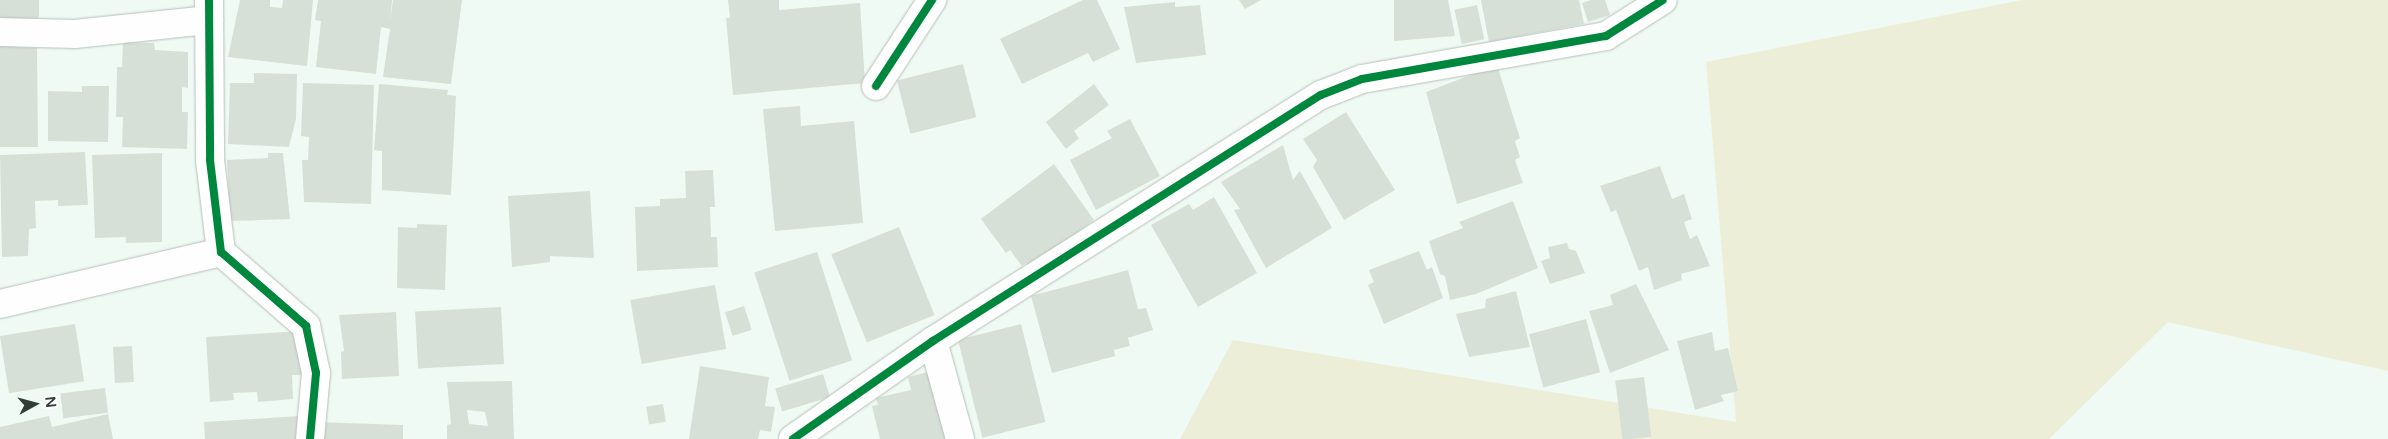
<!DOCTYPE html>
<html>
<head>
<meta charset="utf-8">
<style>
  body { margin:0 }
  #map { position:relative; width:2388px; height:439px; overflow:hidden; background:#effaf4; font-family:"Varela Round",sans-serif }
  div>[style] { position:absolute }
  [style*='--x'] { left:calc(var(--x)*1px); top:calc(var(--y)*1px); width:calc(var(--w)*1px); rotate:calc(var(--a)*1deg) }
  .green>* { inset:0; background:#edeed8 }
  .building>* { inset:0; background:#d7e0d7; transform-origin:0 0 }
  .roads { filter:drop-shadow(0 0 1px #b5c0ba) drop-shadow(0 0 1px #b5c0ba) }
  .minor>* { height:28px; margin:-14px; padding:0 14px; transform-origin:14px; border-radius:14px; background:#fdfefd }
  .cycleway>* { height:8px; margin:-4px; padding:0 4px; transform-origin:4px; border-radius:4px; background:#00873e }
  span { translate:-50% -50%; white-space:nowrap; text-align:center; line-height:1.15; -webkit-text-stroke:4px #fff; paint-order:stroke }
  .north { position:absolute; left:10px; top:379px; width:50px; height:50px; -webkit-text-stroke:4px #fff; paint-order:stroke; rotate:83deg; font-size:14px; font-weight:700; line-height:20px; text-align:center; color:#313d37 }
  .north::after { content:''; display:block; margin:auto; width:18px; height:22px; background:#313d37; clip-path:polygon(50% 0,100% 100%,50% 72%,0 100%) }
</style>
</head>
<body>
<div id="map">
  <div class="green">
    <i style="clip-path:polygon(2022px 0,2388px 0,2388px 371px,2168px 322px,2049px 439px,1180px 439px,1233px 340px,1736px 422px,1706px 62px)"></i>
  </div>
  <div class="building">
    <i style="clip-path:polygon(0 0,39px 0,39px 16px,36px 21px,0 21px)"></i>
    <i style="clip-path:polygon(240px 0,270px 0,270px 7px,282px 8px,283px 0,313px 0,307px 66px,228px 57px)"></i>
    <i style="clip-path:polygon(318px 0,392px 0,390px 22px,393px 0,462px 0,451px 84px,383px 77px,390px 29px,381px 27px,376px 74px,316px 67px,321px 21px,315px 20px)"></i>
    <i style="clip-path:polygon(728px 0,779px 0,779px 10px,860px 3px,865px 83px,733px 95px,726px 18px,730px 18px)"></i>
    <i style="clip-path:polygon(1083px 0,1097px 0,1120px 49px,1093px 62px,1088px 53px,1022px 84px,1000px 39px)"></i>
    <i style="clip-path:polygon(1239px 0,1261px 0,1245px 9px)"></i>
    <i style="clip-path:polygon(1394px 0,1448px 0,1455px 36px,1394px 41px)"></i>
    <i style="clip-path:polygon(1481px 0,1579px 0,1584px 24px,1489px 42px)"></i>
    <i style="clip-path:polygon(1591px 0,1605px 0,1610px 15px,1588px 22px,1582px 3px)"></i>
    <i style="clip-path:polygon(1175px 2px,1175px 7px,1200px 5px,1206px 55px,1136px 63px,1124px 7px)"></i>
    <i style="left:1477px;top:5px;width:35px;height:23px;rotate:78deg"></i>
    <i style="clip-path:polygon(0 40px,16px 40px,16px 47px,37px 48px,38px 147px,0 147px)"></i>
    <i style="clip-path:polygon(123px 42px,154px 43px,155px 50px,188px 52px,188px 88px,182px 87px,182px 112px,188px 112px,187px 149px,122px 147px,123px 117px,116px 117px,117px 67px,122px 67px)"></i>
    <i style="left:963px;top:64px;width:55px;height:68px;rotate:76deg"></i>
    <i style="clip-path:polygon(1497px 65px,1520px 138px,1515px 141px,1520px 157px,1515px 160px,1523px 183px,1457px 204px,1426px 92px)"></i>
    <i style="clip-path:polygon(254px 73px,297px 74px,296px 119px,289px 147px,228px 144px,230px 83px,254px 83px)"></i>
    <i style="clip-path:polygon(303px 83px,374px 85px,371px 204px,304px 202px,302px 160px,308px 160px,309px 137px,301px 136px)"></i>
    <i style="clip-path:polygon(379px 84px,448px 90px,447px 95px,456px 96px,451px 195px,382px 190px,382px 151px,374px 150px)"></i>
    <i style="clip-path:polygon(1094px 84px,1109px 105px,1074px 131px,1079px 138px,1066px 149px,1046px 122px)"></i>
    <i style="clip-path:polygon(82px 86px,109px 86px,108px 142px,48px 141px,48px 91px,82px 92px)"></i>
    <i style="clip-path:polygon(800px 106px,801px 126px,854px 121px,863px 223px,775px 231px,763px 109px)"></i>
    <i style="clip-path:polygon(1346px 112px,1395px 190px,1344px 220px,1313px 167px,1317px 160px,1303px 139px)"></i>
    <i style="clip-path:polygon(1130px 119px,1160px 176px,1096px 210px,1070px 160px,1112px 138px,1107px 131px)"></i>
    <i style="clip-path:polygon(1283px 145px,1293px 180px,1300px 171px,1332px 228px,1266px 268px,1234px 210px,1240px 209px,1221px 182px)"></i>
    <i style="clip-path:polygon(85px 152px,88px 205px,58px 206px,58px 200px,35px 201px,36px 228px,29px 229px,28px 256px,2px 257px,0 155px)"></i>
    <i style="clip-path:polygon(162px 153px,162px 242px,126px 243px,126px 237px,95px 238px,92px 155px)"></i>
    <i style="clip-path:polygon(268px 153px,283px 153px,290px 219px,230px 221px,227px 160px,268px 158px)"></i>
    <i style="clip-path:polygon(1054px 164px,1094px 220px,1030px 268px,1026px 263px,1022px 266px,1010px 250px,1006px 253px,981px 219px)"></i>
    <i style="clip-path:polygon(1660px 166px,1672px 199px,1684px 194px,1692px 219px,1684px 222px,1690px 239px,1697px 235px,1710px 266px,1681px 274px,1682px 280px,1654px 290px,1648px 267px,1639px 271px,1616px 210px,1611px 212px,1600px 186px)"></i>
    <i style="clip-path:polygon(713px 170px,715px 207px,710px 207px,711px 237px,717px 237px,718px 267px,637px 271px,635px 207px,660px 206px,660px 199px,686px 198px,685px 171px)"></i>
    <i style="clip-path:polygon(590px 191px,594px 258px,550px 256px,550px 262px,512px 267px,508px 196px)"></i>
    <i style="clip-path:polygon(1214px 197px,1257px 273px,1198px 307px,1151px 225px,1189px 204px,1193px 210px)"></i>
    <i style="clip-path:polygon(1513px 201px,1538px 268px,1476px 294px,1450px 300px,1445px 276px,1440px 274px,1429px 241px,1463px 228px,1459px 222px)"></i>
    <i style="clip-path:polygon(417px 224px,447px 225px,445px 290px,397px 288px,398px 227px,417px 228px)"></i>
    <i style="left:899px;top:227px;width:95px;height:73px;rotate:68deg"></i>
    <i style="clip-path:polygon(1567px 243px,1569px 249px,1576px 251px,1585px 273px,1550px 284px,1541px 261px,1550px 258px,1548px 247px)"></i>
    <i style="clip-path:polygon(1419px 251px,1427px 270px,1432px 267px,1443px 298px,1384px 324px,1368px 285px,1374px 282px,1369px 270px)"></i>
    <i style="left:817px;top:252px;width:114px;height:66px;rotate:72deg"></i>
    <i style="clip-path:polygon(1128px 270px,1138px 309px,1146px 308px,1153px 330px,1128px 338px,1130px 346px,1114px 350px,1115px 356px,1052px 373px,1031px 296px)"></i>
    <i style="clip-path:polygon(1636px 284px,1669px 350px,1610px 373px,1589px 311px,1613px 305px,1610px 295px)"></i>
    <i style="left:715px;top:285px;width:65px;height:86px;rotate:80deg"></i>
    <i style="clip-path:polygon(1516px 291px,1530px 347px,1469px 357px,1456px 314px,1485px 308px,1486px 299px)"></i>
    <i style="left:744px;top:306px;width:25px;height:20px;rotate:72deg"></i>
    <i style="left:501px;top:307px;width:57px;height:86px;rotate:87deg"></i>
    <i style="clip-path:polygon(396px 312px,399px 376px,342px 379px,341px 352px,344px 351px,339px 315px)"></i>
    <i style="left:1586px;top:319px;width:55px;height:59px;rotate:75deg"></i>
    <i style="left:75px;top:324px;width:58px;height:76px;rotate:81deg"></i>
    <i style="left:1021px;top:324px;width:101px;height:65px;rotate:76deg"></i>
    <i style="clip-path:polygon(300px 331px,303px 375px,292px 375px,293px 399px,258px 402px,257px 392px,233px 393px,234px 400px,210px 402px,206px 337px)"></i>
    <i style="clip-path:polygon(1712px 332px,1715px 351px,1728px 348px,1738px 391px,1721px 395px,1724px 401px,1695px 410px,1677px 341px)"></i>
    <i style="left:132px;top:346px;width:36px;height:19px;rotate:87deg"></i>
    <i style="clip-path:polygon(700px 366px,769px 377px,765px 406px,775px 407px,771px 432px,760px 430px,758px 439px,689px 439px)"></i>
    <i style="clip-path:polygon(932px 371px,932px 389px,943px 387px,955px 439px,880px 439px,872px 406px,878px 405px,876px 398px,911px 390px,908px 377px)"></i>
    <i style="left:823px;top:374px;width:24px;height:50px;rotate:73deg"></i>
    <i style="left:1644px;top:377px;width:60px;height:29px;rotate:83deg"></i>
    <i style="clip-path:polygon(evenodd,512px 381px,514px 439px,447px 439px,447px 425px,451px 424px,447px 382px,512px 381px,467px 410px,485px 412px,488px 426px,469px 424px,467px 410px)"></i>
    <i style="left:105px;top:388px;width:25px;height:45px;rotate:83deg"></i>
    <i style="left:663px;top:404px;width:18px;height:17px;rotate:81deg"></i>
    <i style="clip-path:polygon(108px 414px,113px 439px,0 439px,0 427px,49px 416px,52px 427px)"></i>
    <i style="clip-path:polygon(300px 416px,302px 439px,205px 439px,204px 422px)"></i>
    <i style="clip-path:polygon(316px 422px,403px 425px,403px 439px,316px 439px)"></i>
  </div>
  <div class="roads">
    <div class="minor">
      <i style="--x:209;--y:0;--w:160;--a:89.6"></i>
      <i style="--x:210;--y:160;--w:93;--a:83.2"></i>
      <i style="--x:221;--y:252;--w:113;--a:41"></i>
      <i style="--x:306;--y:326;--w:48;--a:78"></i>
      <i style="--x:316;--y:373;--w:66;--a:95.2"></i>
      <i style="--x:0;--y:32;--w:75;--a:1.5"></i>
      <i style="--x:75;--y:34;--w:135;--a:-6"></i>
      <i style="--x:876;--y:86;--w:103;--a:-56.9"></i>
      <i style="--x:0;--y:304;--w:227;--a:-13.2"></i>
      <i style="--x:933;--y:341;--w:102;--a:74.6"></i>
      <i style="--x:793;--y:439;--w:171;--a:-35"></i>
      <i style="--x:933;--y:341;--w:459;--a:-32.4"></i>
      <i style="--x:1321;--y:95;--w:44;--a:-21.3"></i>
      <i style="--x:1362;--y:79;--w:248;--a:-10"></i>
      <i style="--x:1606;--y:36;--w:67;--a:-32.3"></i>
    </div>
  </div>
  <div class="cycleway">
    <i style="--x:209;--y:0;--w:160;--a:89.6"></i>
    <i style="--x:210;--y:160;--w:93;--a:83.2"></i>
    <i style="--x:221;--y:252;--w:113;--a:41"></i>
    <i style="--x:306;--y:326;--w:48;--a:78"></i>
    <i style="--x:316;--y:373;--w:66;--a:95.2"></i>
    <i style="--x:876;--y:86;--w:103;--a:-56.9"></i>
    <i style="--x:793;--y:439;--w:171;--a:-35"></i>
    <i style="--x:933;--y:341;--w:459;--a:-32.4"></i>
    <i style="--x:1321;--y:95;--w:44;--a:-21.3"></i>
    <i style="--x:1362;--y:79;--w:248;--a:-10"></i>
    <i style="--x:1606;--y:36;--w:67;--a:-32.3"></i>
  </div>
  <div class="north">N</div>
</div>
</body>
</html>
